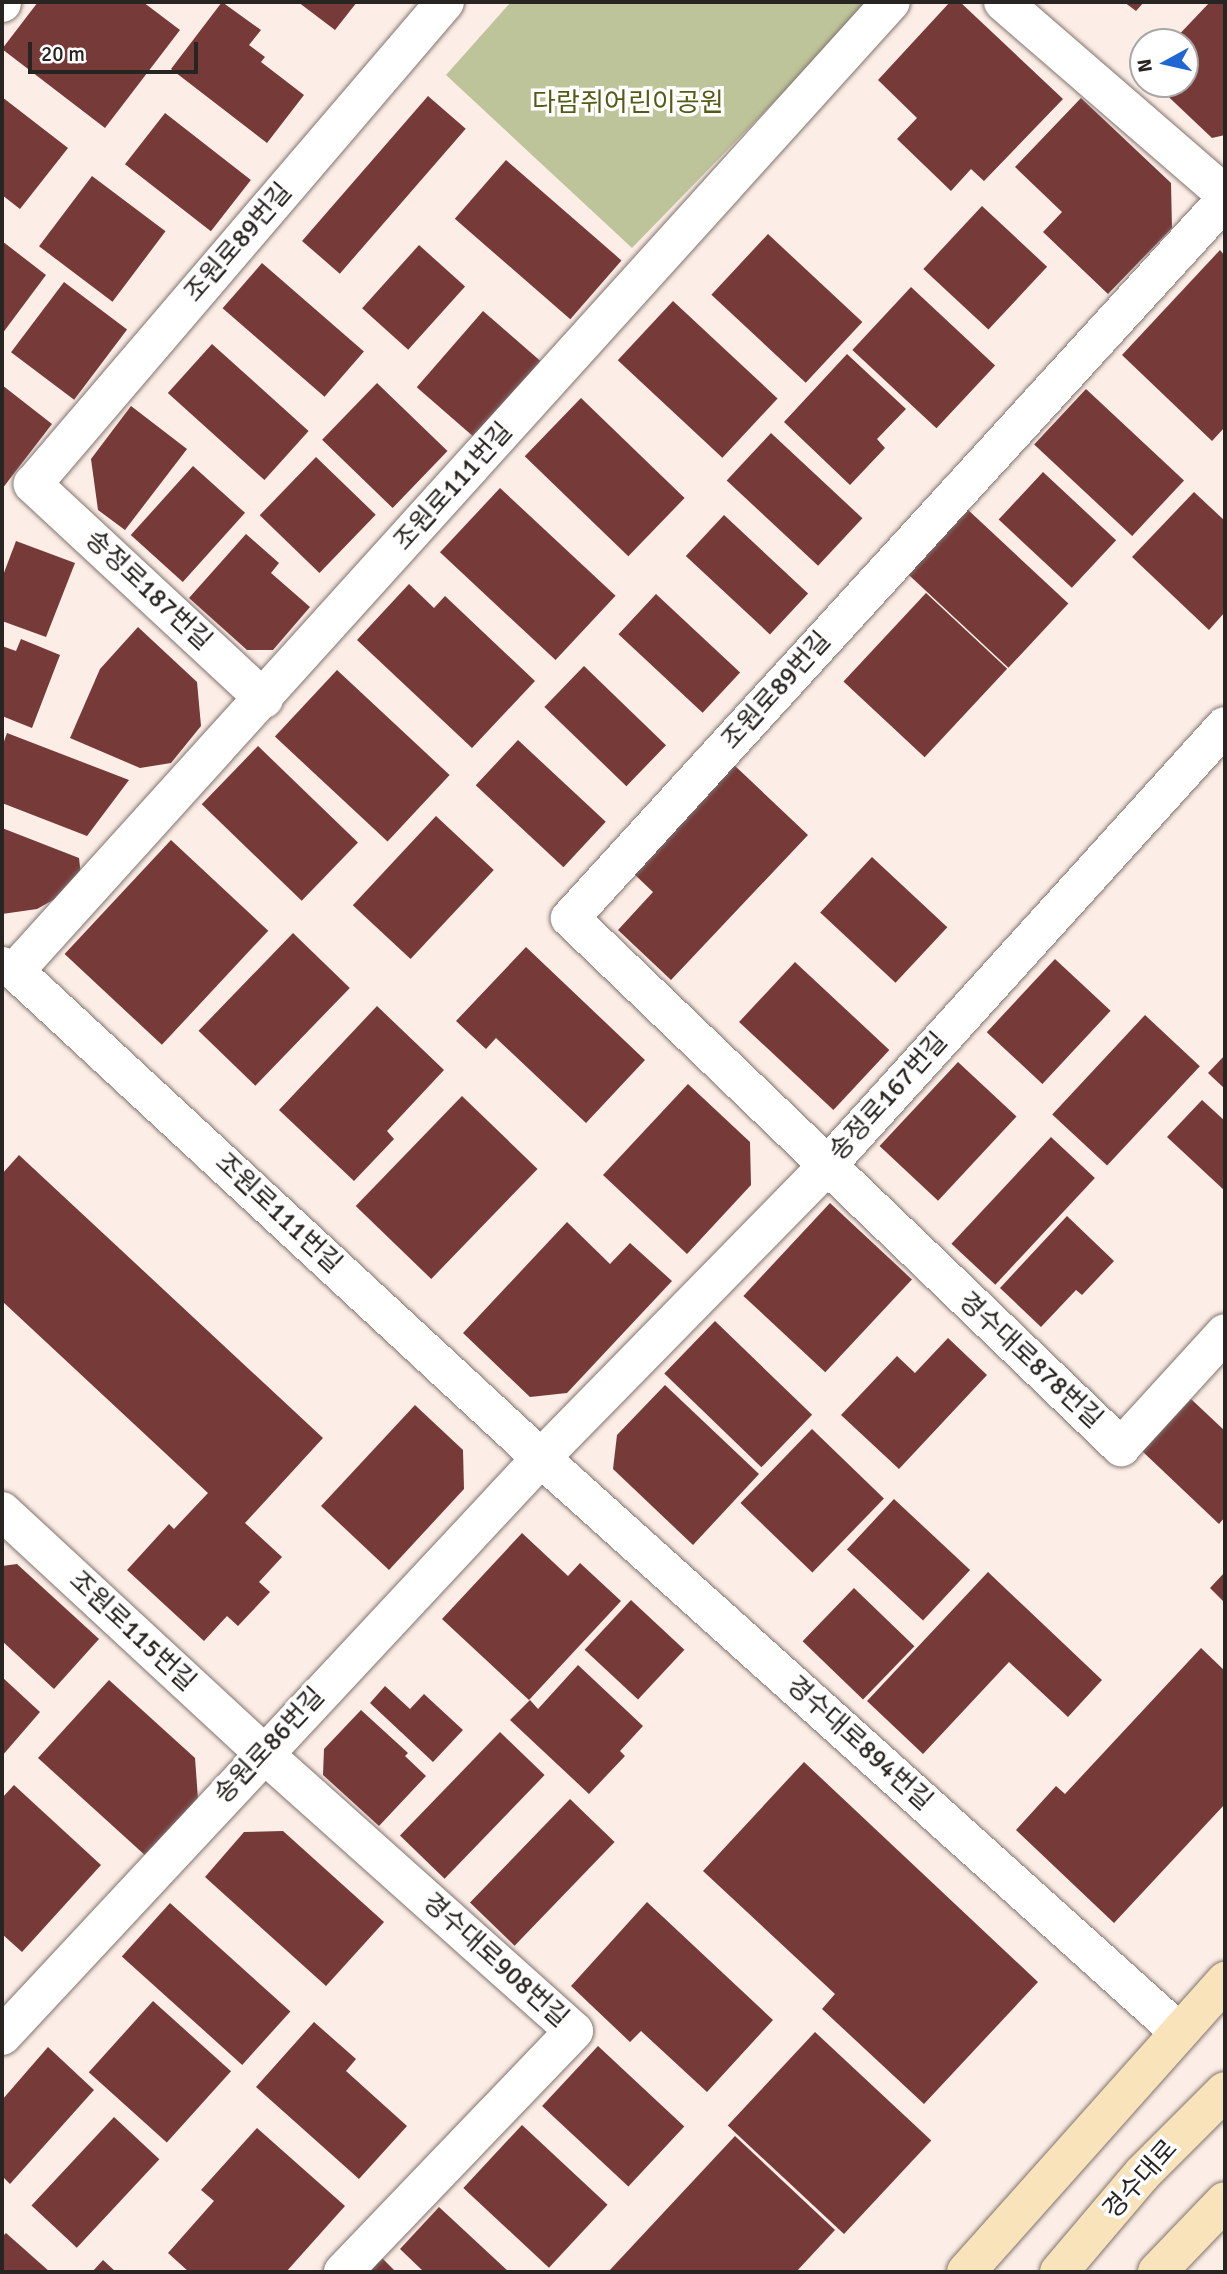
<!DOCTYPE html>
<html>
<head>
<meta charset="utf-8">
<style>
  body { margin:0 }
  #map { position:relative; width:1227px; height:2274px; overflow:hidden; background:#fceee7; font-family:Signika,"Noto Sans KR",sans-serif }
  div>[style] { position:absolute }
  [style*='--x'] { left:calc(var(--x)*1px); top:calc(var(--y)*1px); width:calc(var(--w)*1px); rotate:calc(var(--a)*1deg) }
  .green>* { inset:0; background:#bec499 }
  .building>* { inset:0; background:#763a39; transform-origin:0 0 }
  .roads { filter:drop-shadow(0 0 2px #80746d) drop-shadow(0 0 2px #80746d) }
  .street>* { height:38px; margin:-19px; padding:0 19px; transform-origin:19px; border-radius:19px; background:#fff }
  .secondary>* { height:38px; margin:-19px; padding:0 19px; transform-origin:19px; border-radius:19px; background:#fff }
  .primary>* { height:38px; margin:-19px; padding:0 19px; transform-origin:19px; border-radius:19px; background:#f8e3ba }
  span { translate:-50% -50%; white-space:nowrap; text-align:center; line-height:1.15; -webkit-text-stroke:7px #fff; paint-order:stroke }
  .park-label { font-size:26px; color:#555b14 }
  .street-label { font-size:26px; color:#282421 }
  .frame { position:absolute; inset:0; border:4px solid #282421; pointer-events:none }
  .north { position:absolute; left:1129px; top:28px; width:70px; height:70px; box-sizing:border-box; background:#fff; border:2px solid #a9a7a6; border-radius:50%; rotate:262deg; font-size:19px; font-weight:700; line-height:28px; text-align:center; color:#282421 }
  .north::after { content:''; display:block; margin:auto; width:24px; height:32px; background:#1f67d2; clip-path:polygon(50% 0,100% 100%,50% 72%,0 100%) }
  .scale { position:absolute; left:28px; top:42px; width:170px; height:32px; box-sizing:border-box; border:4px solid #282421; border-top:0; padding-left:9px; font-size:21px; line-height:24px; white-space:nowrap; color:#282421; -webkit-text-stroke:5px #fff; paint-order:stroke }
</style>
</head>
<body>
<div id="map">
  <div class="green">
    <i style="clip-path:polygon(511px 2px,871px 2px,632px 248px,446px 75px)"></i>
  </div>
  <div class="building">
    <i style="clip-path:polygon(38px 2px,143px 2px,180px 30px,105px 128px,2px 49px)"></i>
    <i style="clip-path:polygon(222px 2px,261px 30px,249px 45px,265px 57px,261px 62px,304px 95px,267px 143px,171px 69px)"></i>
    <i style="clip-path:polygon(298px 2px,357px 2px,335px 30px)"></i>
    <i style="clip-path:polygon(950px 2px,960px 2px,1063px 99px,984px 181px,971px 169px,951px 191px,897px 139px,917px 118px,878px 80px)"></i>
    <i style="clip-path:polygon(1124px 2px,1144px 2px,1136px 11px)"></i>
    <i style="clip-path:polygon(1210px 2px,1225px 2px,1225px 135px,1212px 138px,1155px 84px,1185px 84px,1185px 42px,1172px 42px)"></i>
    <i style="left:428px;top:96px;width:50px;height:192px;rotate:41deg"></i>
    <i style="clip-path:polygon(2px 97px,68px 148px,20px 209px,2px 195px)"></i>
    <i style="clip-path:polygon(1081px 98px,1171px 183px,1172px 228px,1108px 294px,1043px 232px,1062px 212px,1015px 167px)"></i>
    <i style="left:165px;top:113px;width:109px;height:65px;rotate:38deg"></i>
    <i style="left:506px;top:160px;width:153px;height:78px;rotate:41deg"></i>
    <i style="left:92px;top:176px;width:92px;height:88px;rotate:37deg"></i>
    <i style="left:982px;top:206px;width:89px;height:86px;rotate:43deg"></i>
    <i style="left:768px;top:234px;width:129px;height:83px;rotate:43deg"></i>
    <i style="clip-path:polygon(2px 241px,46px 275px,2px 334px)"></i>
    <i style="left:419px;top:245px;width:62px;height:85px;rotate:42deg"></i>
    <i style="clip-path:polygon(1220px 250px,1225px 256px,1225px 427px,1212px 441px,1122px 355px)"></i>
    <i style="left:262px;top:263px;width:135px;height:60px;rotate:41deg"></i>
    <i style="left:64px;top:282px;width:79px;height:88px;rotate:37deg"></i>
    <i style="left:911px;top:287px;width:115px;height:86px;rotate:43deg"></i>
    <i style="left:673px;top:301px;width:143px;height:81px;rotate:43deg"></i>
    <i style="left:483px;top:311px;width:78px;height:101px;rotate:41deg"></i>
    <i style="left:212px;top:344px;width:130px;height:66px;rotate:42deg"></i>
    <i style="clip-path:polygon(847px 354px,906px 409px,877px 439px,885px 448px,850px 485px,784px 422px)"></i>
    <i style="left:377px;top:383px;width:98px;height:79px;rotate:44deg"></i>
    <i style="clip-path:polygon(2px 385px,52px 424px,2px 489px)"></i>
    <i style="left:1086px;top:389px;width:134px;height:76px;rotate:43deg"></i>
    <i style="left:581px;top:398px;width:144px;height:81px;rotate:44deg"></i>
    <i style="clip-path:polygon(131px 406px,187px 449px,125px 530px,98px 510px,91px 459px)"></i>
    <i style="left:771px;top:433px;width:125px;height:65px;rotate:43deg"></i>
    <i style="left:316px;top:457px;width:83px;height:81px;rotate:44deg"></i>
    <i style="left:193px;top:466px;width:70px;height:93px;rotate:42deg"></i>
    <i style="left:1043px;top:472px;width:100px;height:65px;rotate:43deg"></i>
    <i style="left:500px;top:488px;width:158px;height:88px;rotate:43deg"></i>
    <i style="clip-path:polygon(1194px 492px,1225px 521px,1225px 612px,1209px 630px,1132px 557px)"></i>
    <i style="left:966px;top:508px;width:140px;height:88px;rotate:43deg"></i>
    <i style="left:724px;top:515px;width:115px;height:56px;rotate:43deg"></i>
    <i style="clip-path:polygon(246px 534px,279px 563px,271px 573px,310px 607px,273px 650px,247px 650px,189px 598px)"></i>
    <i style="clip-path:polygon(16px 541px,75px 563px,46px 637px,2px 621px,2px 578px)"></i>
    <i style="clip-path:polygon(409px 584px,434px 608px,445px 596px,535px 681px,472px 748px,357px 640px)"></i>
    <i style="left:926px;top:593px;width:111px;height:121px;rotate:43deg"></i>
    <i style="left:656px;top:594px;width:115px;height:55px;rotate:43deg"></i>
    <i style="clip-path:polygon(138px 627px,197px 682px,201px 726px,171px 763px,140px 768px,70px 738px,100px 669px)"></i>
    <i style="clip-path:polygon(21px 639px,60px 655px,32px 728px,2px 716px,2px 646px,16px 651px)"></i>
    <i style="left:584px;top:666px;width:114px;height:57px;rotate:44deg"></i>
    <i style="left:337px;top:670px;width:154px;height:91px;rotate:43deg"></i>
    <i style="clip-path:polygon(7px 733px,129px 780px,87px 836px,2px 803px,2px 747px)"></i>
    <i style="left:518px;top:740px;width:120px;height:62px;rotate:43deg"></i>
    <i style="left:258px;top:746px;width:139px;height:81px;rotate:44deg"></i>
    <i style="clip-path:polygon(733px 764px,808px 835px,671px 980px,618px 930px,653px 892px,632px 872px)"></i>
    <i style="left:436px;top:816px;width:79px;height:122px;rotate:43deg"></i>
    <i style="clip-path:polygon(2px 828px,79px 858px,82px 884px,37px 909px,2px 914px)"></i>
    <i style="left:171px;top:840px;width:133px;height:156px;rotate:43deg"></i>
    <i style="left:872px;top:857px;width:103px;height:76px;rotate:43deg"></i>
    <i style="left:293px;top:933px;width:79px;height:136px;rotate:44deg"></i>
    <i style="clip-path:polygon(526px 947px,645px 1060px,586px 1123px,496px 1038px,486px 1049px,456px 1021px)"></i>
    <i style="left:1055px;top:959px;width:76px;height:100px;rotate:43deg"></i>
    <i style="left:795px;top:962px;width:129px;height:82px;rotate:43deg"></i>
    <i style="clip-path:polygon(377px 1006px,444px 1070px,387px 1131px,394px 1139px,354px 1181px,279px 1110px)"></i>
    <i style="left:1145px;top:1015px;width:75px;height:136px;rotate:43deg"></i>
    <i style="clip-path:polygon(1225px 1055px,1225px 1089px,1208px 1073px)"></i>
    <i style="left:958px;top:1062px;width:80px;height:115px;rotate:43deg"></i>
    <i style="clip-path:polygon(688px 1084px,750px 1142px,751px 1185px,687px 1254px,603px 1175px)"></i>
    <i style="left:462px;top:1096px;width:105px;height:153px;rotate:44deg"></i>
    <i style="clip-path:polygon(1202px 1100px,1225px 1121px,1225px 1191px,1167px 1137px)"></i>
    <i style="left:1051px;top:1137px;width:60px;height:146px;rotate:43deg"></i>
    <i style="clip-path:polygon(19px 1155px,323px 1438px,245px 1523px,282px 1557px,259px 1582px,270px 1592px,238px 1626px,227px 1616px,204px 1641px,127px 1570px,169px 1524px,174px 1529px,208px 1493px,2px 1301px,2px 1174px)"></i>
    <i style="left:830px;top:1203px;width:112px;height:127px;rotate:43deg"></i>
    <i style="clip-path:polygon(1067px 1216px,1114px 1261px,1082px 1295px,1076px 1290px,1041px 1327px,1000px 1288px)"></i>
    <i style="clip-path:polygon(567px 1222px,610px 1264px,630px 1243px,672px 1281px,567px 1393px,530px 1397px,463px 1333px)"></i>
    <i style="left:715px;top:1321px;width:135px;height:73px;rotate:44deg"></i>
    <i style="clip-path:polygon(948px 1338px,987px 1375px,899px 1469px,841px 1415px,897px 1356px,915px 1373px)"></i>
    <i style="clip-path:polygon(665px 1385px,759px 1474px,693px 1545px,613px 1469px,617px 1435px)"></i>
    <i style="clip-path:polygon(1191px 1399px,1225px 1431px,1225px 1517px,1219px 1524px,1142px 1451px)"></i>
    <i style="clip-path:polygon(415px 1405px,463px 1450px,464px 1489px,389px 1570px,321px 1506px)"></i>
    <i style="left:812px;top:1429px;width:100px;height:103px;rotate:44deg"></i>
    <i style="left:894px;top:1499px;width:104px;height:69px;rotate:43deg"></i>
    <i style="clip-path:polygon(522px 1533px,568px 1576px,580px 1563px,621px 1601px,529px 1700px,442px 1619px)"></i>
    <i style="clip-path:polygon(17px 1564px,99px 1639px,54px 1689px,2px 1641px,2px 1566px)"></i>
    <i style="clip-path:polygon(988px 1572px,1102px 1680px,1068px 1717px,1009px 1662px,923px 1754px,867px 1701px)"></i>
    <i style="clip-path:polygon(1225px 1572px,1225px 1603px,1210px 1588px)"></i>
    <i style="left:854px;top:1588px;width:84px;height:74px;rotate:44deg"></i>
    <i style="left:631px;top:1600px;width:73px;height:68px;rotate:43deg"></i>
    <i style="clip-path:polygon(1201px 1648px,1225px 1671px,1225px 1804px,1114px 1923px,1016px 1830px,1056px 1786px,1065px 1794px)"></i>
    <i style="clip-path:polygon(578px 1665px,643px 1726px,620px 1751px,625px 1756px,589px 1794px,510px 1720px,530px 1700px,538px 1709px)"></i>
    <i style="clip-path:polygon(2px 1677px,40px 1712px,2px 1756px)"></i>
    <i style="clip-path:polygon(109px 1680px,195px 1758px,198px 1799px,147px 1857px,38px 1758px)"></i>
    <i style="clip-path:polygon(385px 1686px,410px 1709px,424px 1694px,463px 1730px,433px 1762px,370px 1703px)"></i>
    <i style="clip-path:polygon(361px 1710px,408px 1753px,405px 1756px,426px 1776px,379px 1826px,323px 1775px,324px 1749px)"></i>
    <i style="left:500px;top:1732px;width:62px;height:144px;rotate:44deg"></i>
    <i style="clip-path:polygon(804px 1762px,1038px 1982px,924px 2104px,822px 2009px,835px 1994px,703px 1871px)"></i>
    <i style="clip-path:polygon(14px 1785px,101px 1865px,22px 1952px,2px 1934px,2px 1798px)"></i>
    <i style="left:570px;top:1799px;width:62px;height:144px;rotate:44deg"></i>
    <i style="clip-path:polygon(283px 1831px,384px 1922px,326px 1986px,205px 1877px,244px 1832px)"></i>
    <i style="clip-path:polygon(647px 1902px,773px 2020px,707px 2092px,641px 2031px,630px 2042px,571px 1986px)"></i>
    <i style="left:170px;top:1903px;width:162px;height:72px;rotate:42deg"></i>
    <i style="left:153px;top:2001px;width:105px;height:96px;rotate:42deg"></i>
    <i style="clip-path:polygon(314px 2022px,356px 2059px,346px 2071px,407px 2126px,359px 2179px,256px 2087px)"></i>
    <i style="left:815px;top:2032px;width:159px;height:128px;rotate:43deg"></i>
    <i style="left:598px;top:2046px;width:118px;height:82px;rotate:43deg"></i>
    <i style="clip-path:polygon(48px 2047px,94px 2090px,10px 2184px,2px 2176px,2px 2100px)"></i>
    <i style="left:114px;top:2117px;width:62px;height:121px;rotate:43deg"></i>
    <i style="left:522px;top:2125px;width:117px;height:86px;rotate:43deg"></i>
    <i style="clip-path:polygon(257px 2128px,345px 2206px,286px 2272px,189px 2272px,168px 2253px,214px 2201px,201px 2190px)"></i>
    <i style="clip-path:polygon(735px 2136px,835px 2230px,796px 2272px,608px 2272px)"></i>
    <i style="clip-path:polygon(439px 2207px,509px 2272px,424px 2272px,400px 2249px)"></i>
    <i style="clip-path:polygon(6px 2233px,50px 2272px,2px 2272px,2px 2237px)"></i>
    <i style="clip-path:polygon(382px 2258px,396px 2272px,369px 2272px)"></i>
    <i style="clip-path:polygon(103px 2260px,116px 2272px,92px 2272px)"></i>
  </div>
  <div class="roads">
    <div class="street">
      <i style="--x:1003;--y:2;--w:294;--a:40.9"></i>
      <i style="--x:2;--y:3;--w:1;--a:-90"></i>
      <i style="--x:1225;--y:200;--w:972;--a:132.37"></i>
      <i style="--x:570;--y:918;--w:764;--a:43.83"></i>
      <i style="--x:1121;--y:1447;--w:154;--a:-47.6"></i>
      <i style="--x:264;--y:699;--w:316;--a:-137.1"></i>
      <i style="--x:33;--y:484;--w:634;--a:-49.48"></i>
      <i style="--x:15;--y:971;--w:1306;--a:-47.89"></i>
      <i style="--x:2;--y:1511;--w:356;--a:42.8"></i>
      <i style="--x:263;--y:1753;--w:417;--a:41.8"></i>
      <i style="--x:574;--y:2031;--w:334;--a:133.8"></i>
      <i style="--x:2;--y:2036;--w:790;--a:-47"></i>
      <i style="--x:541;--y:1458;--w:406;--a:-45.6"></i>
      <i style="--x:825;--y:1168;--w:596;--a:-47.86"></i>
    </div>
    <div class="secondary">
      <i style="--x:2;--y:966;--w:14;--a:21"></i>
      <i style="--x:15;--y:971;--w:717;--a:42.8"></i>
      <i style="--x:541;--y:1458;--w:855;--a:41.97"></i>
    </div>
    <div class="primary">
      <i style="--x:966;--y:2272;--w:390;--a:-48.3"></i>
      <i style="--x:1059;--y:2272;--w:128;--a:-49.7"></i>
      <i style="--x:1142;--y:2174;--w:117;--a:-45"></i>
      <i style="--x:1157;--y:2272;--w:98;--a:-46.2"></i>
    </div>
  </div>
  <div class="park-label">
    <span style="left:628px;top:104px">다람쥐어린이공원</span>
  </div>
  <div class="street-label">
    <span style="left:239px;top:243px;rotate:-49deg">조원로89번길</span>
    <span style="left:454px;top:487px;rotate:-48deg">조원로111번길</span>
    <span style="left:148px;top:591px;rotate:43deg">송정로187번길</span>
    <span style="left:777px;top:691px;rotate:-48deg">조원로89번길</span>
    <span style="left:889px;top:1097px;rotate:-48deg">송정로167번길</span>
    <span style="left:278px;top:1214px;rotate:43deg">조원로111번길</span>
    <span style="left:1030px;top:1361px;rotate:43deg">경수대로878번길</span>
    <span style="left:132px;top:1632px;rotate:43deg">조원로115번길</span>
    <span style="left:859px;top:1744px;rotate:42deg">경수대로894번길</span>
    <span style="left:270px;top:1746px;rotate:-47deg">송원로86번길</span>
    <span style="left:495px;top:1961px;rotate:42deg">경수대로908번길</span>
    <span style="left:1141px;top:2180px;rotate:-48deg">경수대로</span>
  </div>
  <div class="frame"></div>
  <div class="north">N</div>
  <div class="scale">20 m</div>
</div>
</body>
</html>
